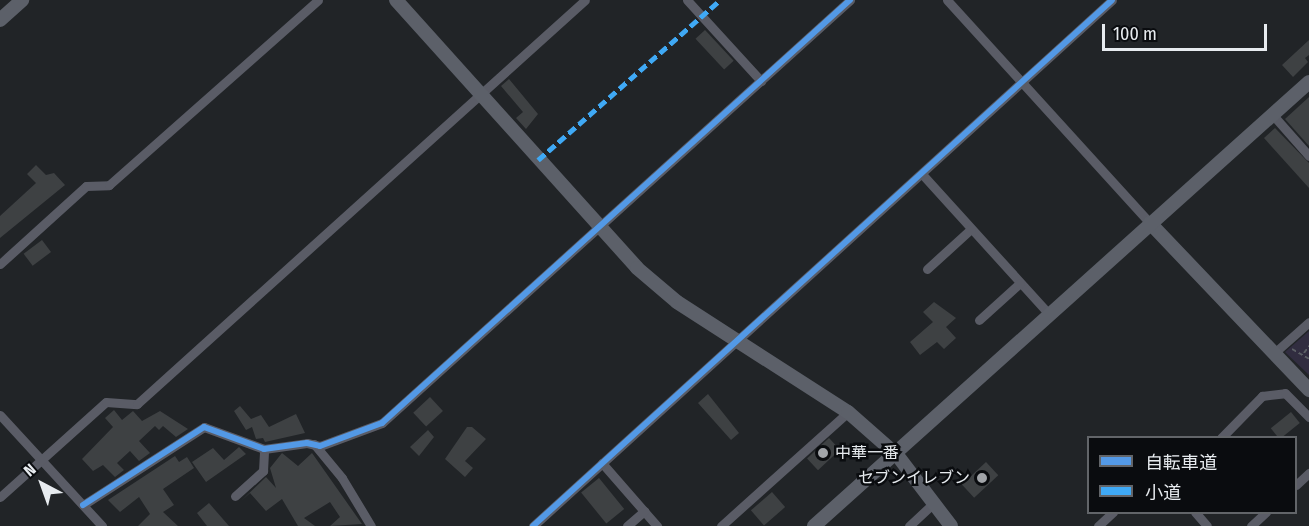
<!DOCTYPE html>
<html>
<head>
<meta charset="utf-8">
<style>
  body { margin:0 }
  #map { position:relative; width:1309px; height:526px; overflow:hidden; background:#212427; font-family:"Fira Sans Condensed","Noto Sans JP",sans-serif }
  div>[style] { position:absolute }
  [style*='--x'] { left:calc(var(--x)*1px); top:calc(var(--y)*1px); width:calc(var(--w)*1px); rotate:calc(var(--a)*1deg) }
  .green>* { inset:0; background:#312d40 }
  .building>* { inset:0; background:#3e4143; transform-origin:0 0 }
  .path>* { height:2px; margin-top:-1px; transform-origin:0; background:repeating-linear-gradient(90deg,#5c6066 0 4.5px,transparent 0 7.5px) }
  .street>* { height:9px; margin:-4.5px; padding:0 4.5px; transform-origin:4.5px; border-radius:4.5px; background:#5a5c66 }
  .secondary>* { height:14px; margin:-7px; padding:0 7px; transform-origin:7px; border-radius:7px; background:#5c6069 }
  .quiet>* { height:4.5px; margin-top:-2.25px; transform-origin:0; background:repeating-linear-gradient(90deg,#3fa9f5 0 9px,transparent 0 13.5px) }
  .cycleway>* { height:6px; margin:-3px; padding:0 3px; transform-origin:3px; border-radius:3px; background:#5399e6 }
  .dots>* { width:16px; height:16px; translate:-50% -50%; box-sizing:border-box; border:3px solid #0a0c0f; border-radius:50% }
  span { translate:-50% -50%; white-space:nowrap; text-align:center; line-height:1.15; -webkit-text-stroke:5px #0a0c0f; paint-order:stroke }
  .poi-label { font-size:16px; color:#e7ebef }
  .left { translate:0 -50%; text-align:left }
  .right { translate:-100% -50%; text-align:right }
  .legend { position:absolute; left:1087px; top:436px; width:210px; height:78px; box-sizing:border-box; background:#0a0c0f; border:2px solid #626569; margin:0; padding:8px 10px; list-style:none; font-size:18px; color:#e7ebef }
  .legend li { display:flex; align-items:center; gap:12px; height:30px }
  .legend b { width:30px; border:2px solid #626569 }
  .north { position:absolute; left:12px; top:454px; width:60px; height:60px; -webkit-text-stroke:4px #0a0c0f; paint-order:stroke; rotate:319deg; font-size:16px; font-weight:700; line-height:24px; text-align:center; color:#e7ebef }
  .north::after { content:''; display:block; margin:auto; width:21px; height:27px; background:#e7ebef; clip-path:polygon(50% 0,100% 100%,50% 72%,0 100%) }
  .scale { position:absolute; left:1102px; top:24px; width:165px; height:27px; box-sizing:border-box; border:3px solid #e7ebef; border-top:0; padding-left:8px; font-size:18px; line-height:21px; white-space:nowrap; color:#e7ebef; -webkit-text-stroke:4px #0a0c0f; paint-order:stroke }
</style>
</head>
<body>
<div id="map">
  <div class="green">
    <i style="clip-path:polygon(1309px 331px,1309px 375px,1285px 352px)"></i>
  </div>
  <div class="building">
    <i style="left:705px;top:30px;width:42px;height:13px;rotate:47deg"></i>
    <i style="clip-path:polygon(1309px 40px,1309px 55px,1305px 58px,1308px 62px,1293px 77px,1282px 65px)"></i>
    <i style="clip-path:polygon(509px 79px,538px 114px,526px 129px,516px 118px,523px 112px,501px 86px)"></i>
    <i style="clip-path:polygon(1309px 97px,1309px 146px,1285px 119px)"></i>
    <i style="clip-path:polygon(1275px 128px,1309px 163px,1309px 188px,1264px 138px)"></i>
    <i style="clip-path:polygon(36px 165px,46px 175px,54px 173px,65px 185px,0 238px,0 216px,36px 183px,27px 174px)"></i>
    <i style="left:42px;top:240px;width:15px;height:23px;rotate:53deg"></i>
    <i style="clip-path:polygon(934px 302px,956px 318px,946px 327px,956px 338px,944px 349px,937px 342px,920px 355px,910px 342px,933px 322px,923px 312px)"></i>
    <i style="clip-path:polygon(708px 394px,739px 433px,731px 440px,698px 403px)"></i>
    <i style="left:430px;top:397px;width:19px;height:23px;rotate:47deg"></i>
    <i style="clip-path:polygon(240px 406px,251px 419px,261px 415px,269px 427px,296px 414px,305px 433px,265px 442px,263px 438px,256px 439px,252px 427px,246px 430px,234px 411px)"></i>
    <i style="clip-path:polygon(114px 410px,122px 420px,133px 411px,142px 421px,160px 411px,188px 429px,176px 437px,163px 426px,159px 430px,155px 426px,139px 441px,150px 453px,139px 461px,130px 451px,117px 463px,124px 470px,115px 477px,103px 465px,93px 471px,82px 459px,113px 427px,105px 418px)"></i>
    <i style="left:1291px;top:412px;width:14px;height:26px;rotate:51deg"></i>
    <i style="clip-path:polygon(467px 427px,472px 427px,486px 439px,465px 461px,473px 468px,465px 477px,445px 459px)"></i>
    <i style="clip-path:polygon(428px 430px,434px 437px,419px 456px,410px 447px)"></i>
    <i style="left:829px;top:438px;width:16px;height:30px;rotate:47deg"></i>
    <i style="clip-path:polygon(239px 447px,246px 454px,206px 482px,192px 462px,213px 448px,224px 460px)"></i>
    <i style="clip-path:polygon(282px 453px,298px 466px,312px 453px,362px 524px,330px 526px,340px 517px,330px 502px,304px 518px,315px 526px,298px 526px,282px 499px,266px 511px,250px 493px,241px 501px,266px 477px,276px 488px,270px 468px)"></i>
    <i style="clip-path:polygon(175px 456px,179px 462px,187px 457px,194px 468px,163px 489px,174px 505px,163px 512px,178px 526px,138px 526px,150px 514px,139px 497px,120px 512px,108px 500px)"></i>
    <i style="left:986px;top:462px;width:18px;height:33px;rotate:47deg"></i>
    <i style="left:599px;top:478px;width:40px;height:23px;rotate:51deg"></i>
    <i style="left:772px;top:492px;width:20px;height:28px;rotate:49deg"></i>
    <i style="clip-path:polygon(209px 503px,229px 526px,207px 526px,197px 513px)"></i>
  </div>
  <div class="path">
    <i style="--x:1292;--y:349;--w:20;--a:30"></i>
    <i style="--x:1304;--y:353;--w:9;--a:-54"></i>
  </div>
  <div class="street">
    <i style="--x:687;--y:0;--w:110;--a:47.6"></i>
    <i style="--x:947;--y:0;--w:302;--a:47.7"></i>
    <i style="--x:1272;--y:114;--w:56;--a:48.6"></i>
    <i style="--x:922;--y:174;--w:189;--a:47.8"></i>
    <i style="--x:0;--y:264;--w:116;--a:-42.2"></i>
    <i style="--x:86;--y:186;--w:23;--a:-2"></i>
    <i style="--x:109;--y:185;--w:279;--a:-41.5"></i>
    <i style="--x:927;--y:269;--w:59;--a:-42.3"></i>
    <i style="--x:979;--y:320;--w:55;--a:-42.1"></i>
    <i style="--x:1273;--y:354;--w:48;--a:-41.6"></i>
    <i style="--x:0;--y:415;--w:151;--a:47.4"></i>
    <i style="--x:1221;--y:438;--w:59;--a:-45.7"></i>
    <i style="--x:1262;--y:396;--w:23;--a:-7"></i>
    <i style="--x:1285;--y:393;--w:34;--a:45"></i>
    <i style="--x:314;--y:444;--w:44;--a:50.5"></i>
    <i style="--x:342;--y:478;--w:56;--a:58.9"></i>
    <i style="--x:602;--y:463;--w:84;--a:48.9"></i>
    <i style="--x:1296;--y:485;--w:18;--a:-43"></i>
    <i style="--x:235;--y:496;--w:38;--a:-42"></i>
    <i style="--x:263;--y:471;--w:22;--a:-87"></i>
    <i style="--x:0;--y:497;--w:142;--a:-41.9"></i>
    <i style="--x:106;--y:402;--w:31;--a:4"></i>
    <i style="--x:137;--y:404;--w:603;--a:-42.04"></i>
    <i style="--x:83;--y:505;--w:144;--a:-32.8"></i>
    <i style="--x:204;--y:427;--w:64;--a:20.1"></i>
    <i style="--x:264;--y:449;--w:43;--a:-7.9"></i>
    <i style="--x:307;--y:443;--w:13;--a:13"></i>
    <i style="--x:320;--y:446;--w:66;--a:-20.4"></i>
    <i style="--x:382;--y:423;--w:631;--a:-42.11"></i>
    <i style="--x:1195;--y:512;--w:18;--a:49"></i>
    <i style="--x:533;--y:526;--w:782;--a:-42.25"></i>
    <i style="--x:627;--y:526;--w:23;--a:-41"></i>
    <i style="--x:721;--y:526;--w:171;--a:-41.9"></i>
    <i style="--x:909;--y:526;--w:34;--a:-43"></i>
    <i style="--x:1098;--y:526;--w:21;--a:-43"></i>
    <i style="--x:1251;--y:526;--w:21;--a:-43"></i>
  </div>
  <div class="secondary">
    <i style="--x:396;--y:0;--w:360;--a:48"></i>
    <i style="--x:637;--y:268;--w:52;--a:40.4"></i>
    <i style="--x:677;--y:302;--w:203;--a:32.8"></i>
    <i style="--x:848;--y:412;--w:65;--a:41.3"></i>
    <i style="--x:897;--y:455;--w:89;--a:52.7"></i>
    <i style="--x:0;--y:20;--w:30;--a:-42"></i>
    <i style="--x:1150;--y:223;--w:231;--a:46.4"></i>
    <i style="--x:814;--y:526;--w:665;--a:-41.89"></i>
  </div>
  <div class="quiet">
    <i style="--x:538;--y:160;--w:242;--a:-41.3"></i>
  </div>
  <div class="cycleway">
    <i style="--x:83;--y:505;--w:144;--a:-32.8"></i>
    <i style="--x:204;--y:427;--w:64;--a:20.1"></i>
    <i style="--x:264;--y:449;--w:43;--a:-7.9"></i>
    <i style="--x:307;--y:443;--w:13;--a:13"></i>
    <i style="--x:320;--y:446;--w:66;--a:-20.4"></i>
    <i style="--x:382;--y:423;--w:631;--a:-42.11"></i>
    <i style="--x:533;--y:526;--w:782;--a:-42.25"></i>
  </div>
  <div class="dots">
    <i style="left:823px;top:453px;background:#a2a5a9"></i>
    <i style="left:982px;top:478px;background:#a2a5a9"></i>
  </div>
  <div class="poi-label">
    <span class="left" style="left:835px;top:453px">中華一番</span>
    <span class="right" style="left:970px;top:478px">セブンイレブン</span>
  </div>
  <ul class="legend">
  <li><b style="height:8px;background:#5399e6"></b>自転車道</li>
  <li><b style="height:8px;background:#3fa9f5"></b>小道</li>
  </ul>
  <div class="north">N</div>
  <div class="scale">100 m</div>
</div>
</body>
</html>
